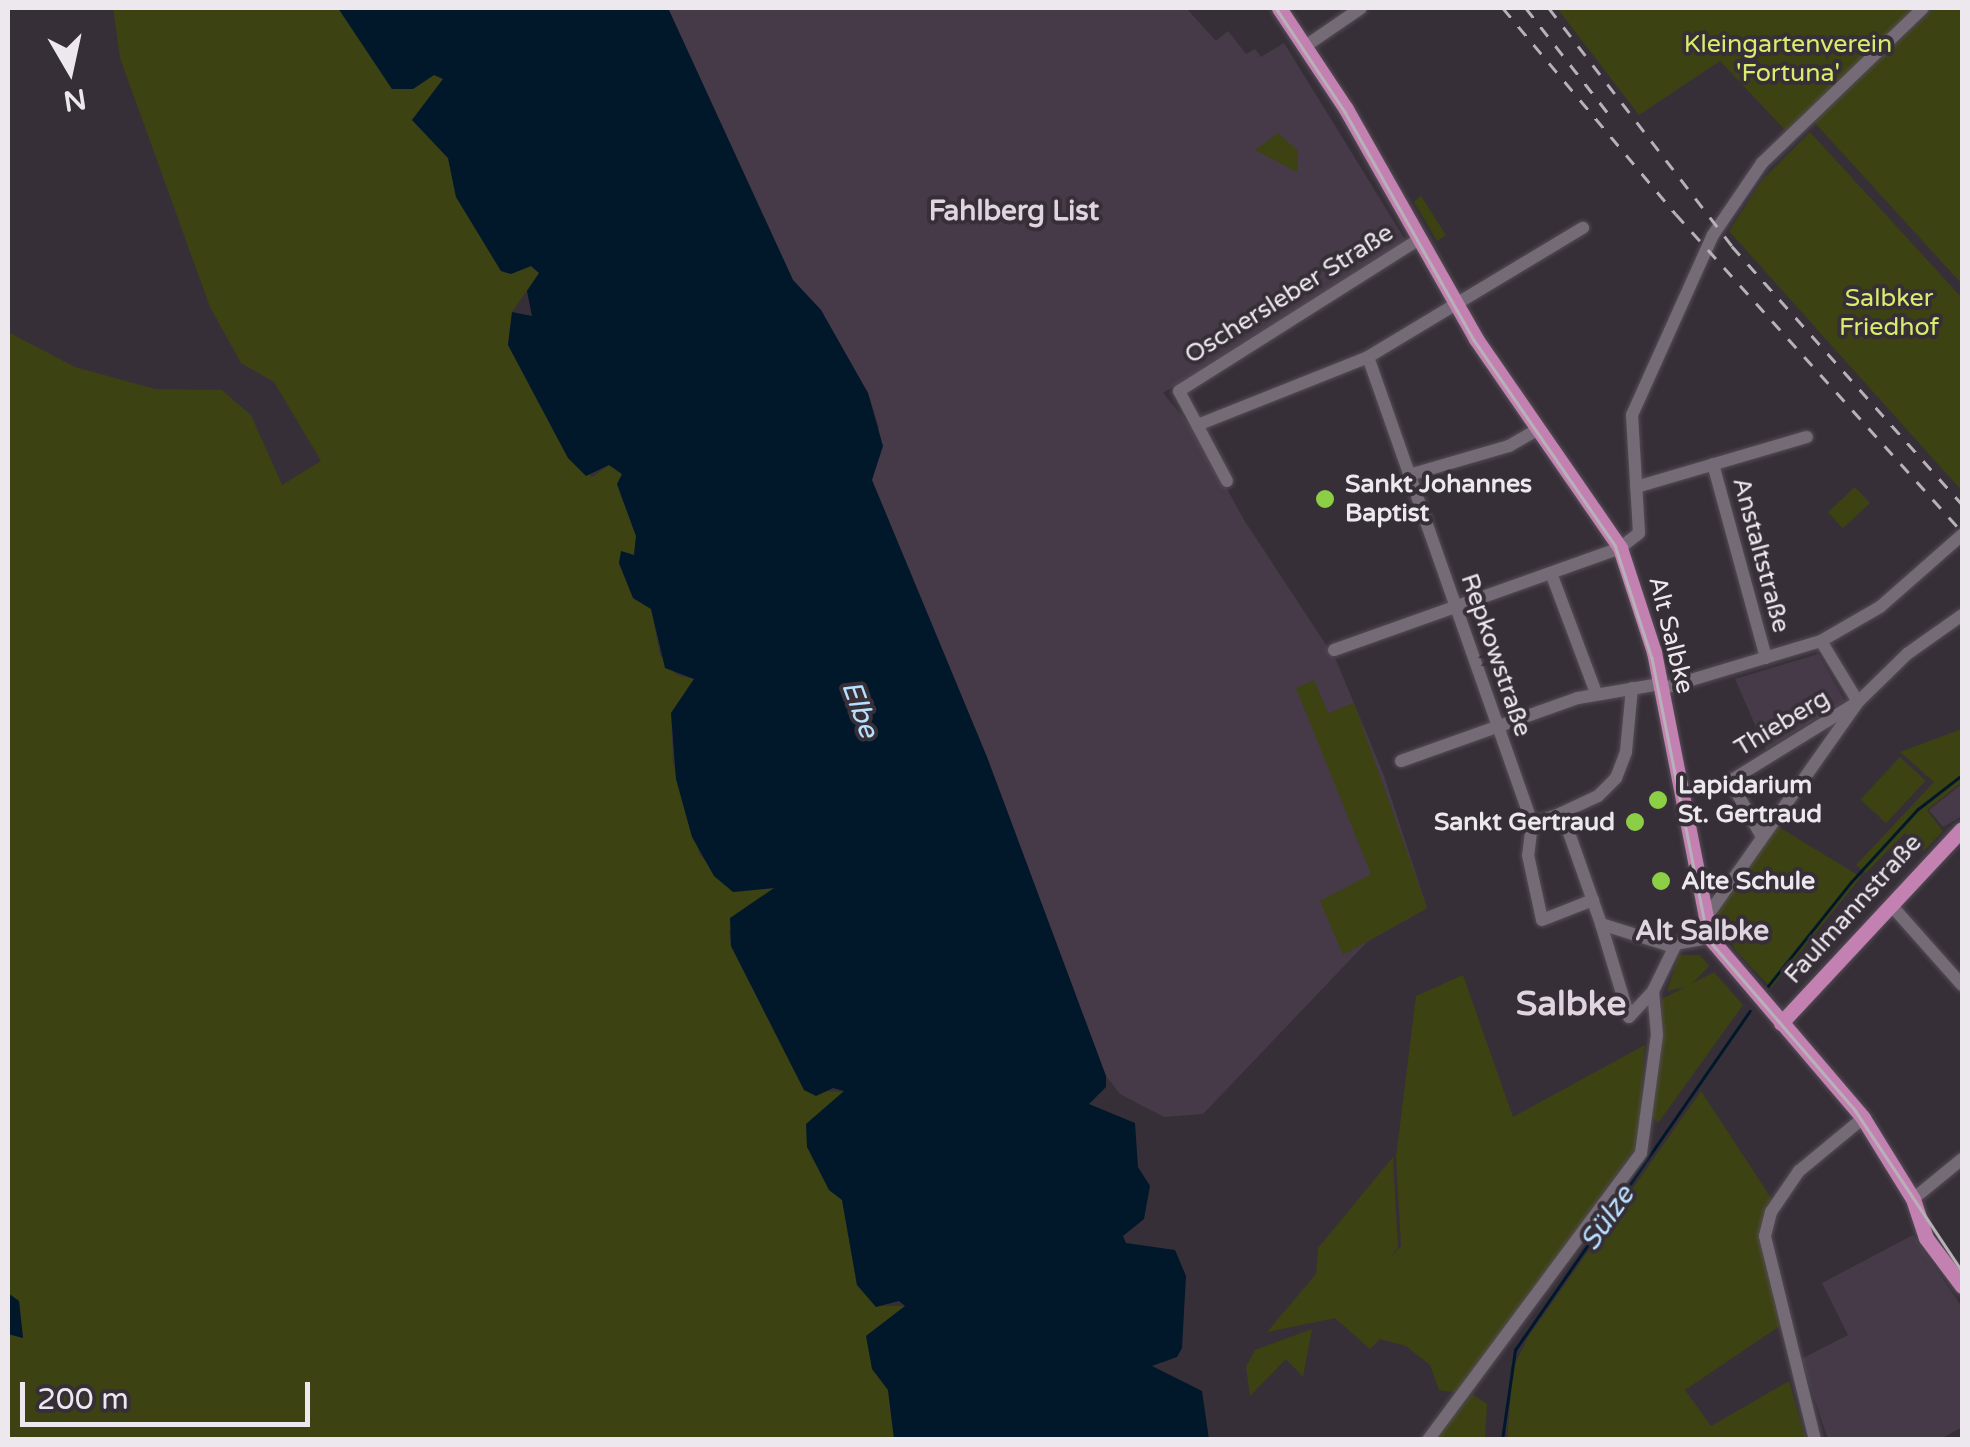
<!DOCTYPE html>
<html>
<head>
<meta charset="utf-8">
<style>
  body { margin:0 }
  #map { position:relative; width:1970px; height:1447px; overflow:hidden; background:#372f38; font-family:"Varela Round",sans-serif }
  div>[style] { position:absolute }
  [style*='--x'] { left:calc(var(--x)*1px); top:calc(var(--y)*1px); width:calc(var(--w)*1px); rotate:calc(var(--a)*1deg) }
  .built>* { inset:0; background:#463a48 }
  .green>* { inset:0; background:#3c4212; transform-origin:0 0 }
  .water>* { inset:0; background:#00182a }
  .stream>* { height:2.5px; margin:-1.25px; padding:0 1.25px; transform-origin:1.25px; border-radius:1.25px; background:#00182a }
  .roads { filter:drop-shadow(0 0 2px #544d55) drop-shadow(0 0 2px #544d55) }
  .minor>* { height:12px; margin:-6px; padding:0 6px; transform-origin:6px; border-radius:6px; background:#746b76 }
  .major>* { height:15px; margin:-7.5px; padding:0 7.5px; transform-origin:7.5px; border-radius:7.5px; background:#c381b1 }
  .tram>* { height:2.5px; margin:-1.25px; padding:0 1.25px; transform-origin:1.25px; border-radius:1.25px; background:#b7b1b8 }
  .rail>* { height:2.5px; margin-top:-1.25px; transform-origin:0; background:repeating-linear-gradient(90deg,#b7b1b8 0 12px,transparent 0 24px) }
  .dots>* { width:28px; height:28px; translate:-50% -50%; box-sizing:border-box; border:5px solid #372f38; border-radius:50% }
  span { translate:-50% -50%; white-space:nowrap; text-align:center; line-height:1.15; -webkit-text-stroke:8px #372f38; paint-order:stroke }
  .park-label { font-size:25px; color:#dbec6d }
  .street-label { font-size:25px; color:#ede8ee }
  .poi-label { font-size:25px; color:#ede8ee; font-weight:700 }
  .left { translate:0 -50%; text-align:left }
  .right { translate:-100% -50%; text-align:right }
  .neighbourhood-label { font-size:28px; color:#dfd4e0; font-weight:700 }
  .water-label { font-size:28px; color:#b7e0ff; font-style:italic }
  .district-label { font-size:35px; color:#dfd4e0; font-weight:700 }
  .frame { position:absolute; inset:0; border:10px solid #ede8ee; pointer-events:none }
  .north { position:absolute; left:20px; top:20px; width:100px; height:100px; -webkit-text-stroke:8px #372f38; paint-order:stroke; rotate:171deg; font-size:28px; font-weight:700; line-height:40px; text-align:center; color:#ede8ee }
  .north::after { content:''; display:block; margin:auto; width:35px; height:45px; background:#ede8ee; clip-path:polygon(50% 0,100% 100%,50% 72%,0 100%) }
  .scale { position:absolute; left:20px; top:1382px; width:290px; height:45px; box-sizing:border-box; border:5px solid #ede8ee; border-top:0; padding-left:12px; font-size:30px; line-height:35px; white-space:nowrap; color:#ede8ee; -webkit-text-stroke:8px #372f38; paint-order:stroke }
</style>
</head>
<body>
<div id="map">
  <div class="built">
    <i style="clip-path:polygon(668px 8px,1186px 8px,1216px 41px,1228px 31px,1246px 54px,1255px 49px,1261px 57px,1284px 43px,1406px 241px,1163px 393px,1196px 432px,1244px 520px,1336px 660px,1383px 773px,1427px 908px,1367px 942px,1203px 1114px,1164px 1117px,1120px 1094px,1106px 1076px,987px 757px,872px 480px,879px 427px,868px 393px,821px 310px,793px 280px)"></i>
    <i style="clip-path:polygon(1818px 654px,1845px 701px,1766px 750px,1735px 679px)"></i>
    <i style="clip-path:polygon(1962px 784px,1962px 816px,1943px 827px,1929px 810px)"></i>
    <i style="clip-path:polygon(1913px 1235px,1962px 1307px,1962px 1427px,1941px 1439px,1828px 1439px,1801px 1359px,1848px 1335px,1822px 1283px)"></i>
  </div>
  <div class="green">
    <i style="clip-path:polygon(113px 8px,338px 8px,392px 89px,413px 89px,434px 75px,443px 79px,412px 120px,448px 158px,456px 197px,501px 271px,511px 274px,531px 266px,539px 273px,512px 312px,508px 345px,568px 458px,592px 477px,609px 465px,622px 474px,619px 491px,636px 536px,634px 555px,622px 552px,619px 564px,633px 598px,651px 609px,660px 655px,677px 675px,694px 679px,671px 713px,673px 763px,700px 855px,733px 892px,774px 888px,729px 931px,731px 946px,804px 1090px,844px 1092px,806px 1124px,829px 1190px,842px 1200px,857px 1285px,876px 1306px,905px 1306px,866px 1336px,888px 1390px,894px 1439px,8px 1439px,8px 1334px,23px 1338px,19px 1301px,8px 1293px,8px 332px,75px 367px,155px 389px,222px 390px,251px 415px,282px 485px,321px 461px,274px 382px,241px 363px,210px 307px,120px 58px)"></i>
    <i style="clip-path:polygon(1557px 8px,1915px 8px,1786px 131px,1720px 61px,1639px 115px)"></i>
    <i style="clip-path:polygon(1934px 8px,1962px 8px,1962px 284px,1814px 122px)"></i>
    <i style="clip-path:polygon(1810px 132px,1962px 298px,1962px 491px,1729px 231px,1762px 180px)"></i>
    <i style="clip-path:polygon(1278px 133px,1298px 151px,1297px 172px,1255px 150px)"></i>
    <i style="clip-path:polygon(1421px 196px,1446px 235px,1437px 241px,1414px 202px)"></i>
    <i style="left:1855px;top:487px;width:22px;height:37px;rotate:47deg"></i>
    <i style="clip-path:polygon(1314px 680px,1328px 713px,1354px 703px,1427px 908px,1343px 955px,1320px 901px,1371px 874px,1296px 688px)"></i>
    <i style="clip-path:polygon(1962px 729px,1962px 782px,1927px 810px,1943px 831px,1924px 851px,1905px 833px,1866px 873px,1856px 865px,1934px 782px,1900px 752px)"></i>
    <i style="left:1900px;top:757px;width:35px;height:58px;rotate:43deg"></i>
    <i style="clip-path:polygon(1777px 826px,1861px 877px,1771px 988px,1736px 951px,1716px 911px)"></i>
    <i style="clip-path:polygon(1679px 955px,1700px 955px,1709px 966px,1690px 986px,1667px 991px)"></i>
    <i style="clip-path:polygon(1714px 972px,1743px 1005px,1658px 1123px,1651px 1116px,1662px 999px)"></i>
    <i style="clip-path:polygon(1463px 975px,1513px 1117px,1645px 1045px,1638px 1144px,1459px 1393px,1439px 1390px,1430px 1365px,1406px 1346px,1380px 1339px,1370px 1349px,1335px 1318px,1267px 1332px,1316px 1274px,1318px 1248px,1393px 1157px,1398px 1248px,1387px 1261px,1401px 1246px,1396px 1157px,1416px 996px)"></i>
    <i style="clip-path:polygon(1701px 1091px,1773px 1201px,1761px 1240px,1783px 1324px,1685px 1390px,1711px 1426px,1789px 1381px,1806px 1439px,1507px 1440px,1513px 1368px,1528px 1337px)"></i>
    <i style="clip-path:polygon(1312px 1329px,1303px 1377px,1286px 1359px,1250px 1396px,1246px 1367px,1255px 1350px)"></i>
    <i style="clip-path:polygon(1472px 1394px,1487px 1404px,1485px 1439px,1434px 1440px)"></i>
  </div>
  <div class="water">
    <i style="clip-path:polygon(338px 8px,668px 8px,793px 280px,821px 310px,868px 393px,883px 446px,872px 480px,987px 757px,1106px 1076px,1106px 1087px,1089px 1104px,1135px 1123px,1138px 1167px,1150px 1186px,1144px 1219px,1123px 1236px,1126px 1243px,1175px 1250px,1186px 1276px,1182px 1348px,1177px 1357px,1152px 1366px,1202px 1391px,1209px 1439px,894px 1439px,888px 1390px,872px 1369px,866px 1336px,905px 1306px,899px 1301px,876px 1307px,857px 1285px,842px 1200px,829px 1190px,807px 1147px,806px 1124px,844px 1091px,833px 1088px,816px 1096px,804px 1090px,731px 946px,730px 918px,774px 888px,733px 892px,714px 876px,692px 837px,676px 779px,671px 713px,694px 679px,665px 668px,651px 609px,633px 598px,619px 563px,621px 551px,634px 555px,636px 536px,617px 484px,622px 474px,609px 465px,586px 476px,568px 458px,508px 345px,512px 312px,532px 316px,527px 291px,539px 273px,531px 266px,511px 274px,501px 271px,456px 197px,448px 158px,412px 120px,443px 79px,434px 75px,413px 89px,392px 89px)"></i>
    <i style="clip-path:polygon(8px 1293px,19px 1301px,23px 1338px,8px 1334px)"></i>
  </div>
  <div class="stream">
    <i style="--x:1768;--y:986;--w:133;--a:-51.4"></i>
    <i style="--x:1851;--y:882;--w:99;--a:-47.5"></i>
    <i style="--x:1918;--y:809;--w:56;--a:-37.7"></i>
    <i style="--x:1502;--y:1440;--w:91;--a:-81.8"></i>
    <i style="--x:1515;--y:1350;--w:412;--a:-55.3"></i>
  </div>
  <div class="roads">
    <div class="minor">
      <i style="--x:1307;--y:45;--w:65;--a:-34.4"></i>
      <i style="--x:1368;--y:357;--w:495;--a:70.6"></i>
      <i style="--x:1200;--y:424;--w:181;--a:-21.7"></i>
      <i style="--x:1368;--y:357;--w:251;--a:-31"></i>
      <i style="--x:1713;--y:464;--w:201;--a:74.7"></i>
      <i style="--x:1409;--y:475;--w:104;--a:-16.2"></i>
      <i style="--x:1509;--y:446;--w:34;--a:-30"></i>
      <i style="--x:1227;--y:481;--w:102;--a:-118.1"></i>
      <i style="--x:1179;--y:391;--w:284;--a:-32.3"></i>
      <i style="--x:1636;--y:487;--w:178;--a:-16.3"></i>
      <i style="--x:1551;--y:573;--w:128;--a:69.4"></i>
      <i style="--x:1334;--y:650;--w:304;--a:-19.6"></i>
      <i style="--x:1620;--y:548;--w:24;--a:-38"></i>
      <i style="--x:1639;--y:533;--w:118;--a:-93.4"></i>
      <i style="--x:1632;--y:415;--w:197;--a:-65.8"></i>
      <i style="--x:1713;--y:235;--w:87;--a:-55.8"></i>
      <i style="--x:1762;--y:163;--w:223;--a:-43.9"></i>
      <i style="--x:1632;--y:688;--w:64;--a:95.4"></i>
      <i style="--x:1626;--y:752;--w:28;--a:111"></i>
      <i style="--x:1616;--y:778;--w:25;--a:135"></i>
      <i style="--x:1598;--y:796;--w:40;--a:155"></i>
      <i style="--x:1562;--y:813;--w:118;--a:70.6"></i>
      <i style="--x:1601;--y:924;--w:70;--a:17.4"></i>
      <i style="--x:1668;--y:945;--w:43;--a:-9.5"></i>
      <i style="--x:1661;--y:689;--w:167;--a:-16.7"></i>
      <i style="--x:1821;--y:641;--w:68;--a:-30"></i>
      <i style="--x:1880;--y:607;--w:109;--a:-41.3"></i>
      <i style="--x:1401;--y:761;--w:188;--a:-19.6"></i>
      <i style="--x:1578;--y:698;--w:83;--a:-9.7"></i>
      <i style="--x:1532;--y:824;--w:31;--a:97"></i>
      <i style="--x:1528;--y:855;--w:66;--a:77.8"></i>
      <i style="--x:1542;--y:920;--w:55;--a:-21.4"></i>
      <i style="--x:1532;--y:824;--w:32;--a:-20"></i>
      <i style="--x:1761;--y:835;--w:62;--a:-119.9"></i>
      <i style="--x:1730;--y:781;--w:150;--a:-31.7"></i>
      <i style="--x:1858;--y:702;--w:71;--a:-121.2"></i>
      <i style="--x:1891;--y:905;--w:107;--a:48.4"></i>
      <i style="--x:1705;--y:919;--w:266;--a:-54.8"></i>
      <i style="--x:1858;--y:702;--w:69;--a:-44.4"></i>
      <i style="--x:1907;--y:654;--w:67;--a:-35.3"></i>
      <i style="--x:1601;--y:924;--w:97;--a:73.2"></i>
      <i style="--x:1629;--y:1017;--w:35;--a:-47"></i>
      <i style="--x:1653;--y:991;--w:50;--a:-63.9"></i>
      <i style="--x:1913;--y:1199;--w:63;--a:-39.2"></i>
      <i style="--x:1428;--y:1440;--w:357;--a:-53.4"></i>
      <i style="--x:1641;--y:1153;--w:119;--a:-82.3"></i>
      <i style="--x:1657;--y:1035;--w:44;--a:-95.2"></i>
      <i style="--x:1815;--y:1440;--w:210;--a:-103.8"></i>
      <i style="--x:1765;--y:1236;--w:25;--a:-76"></i>
      <i style="--x:1771;--y:1212;--w:50;--a:-55.7"></i>
      <i style="--x:1799;--y:1171;--w:83;--a:-39.6"></i>
    </div>
    <div class="major">
      <i style="--x:1279;--y:8;--w:121;--a:56.4"></i>
      <i style="--x:1346;--y:109;--w:264;--a:60.5"></i>
      <i style="--x:1476;--y:339;--w:254;--a:55.4"></i>
      <i style="--x:1620;--y:548;--w:109;--a:71.9"></i>
      <i style="--x:1654;--y:652;--w:291;--a:78.9"></i>
      <i style="--x:1710;--y:938;--w:236;--a:49.6"></i>
      <i style="--x:1863;--y:1118;--w:95;--a:58.3"></i>
      <i style="--x:1913;--y:1199;--w:41;--a:71.6"></i>
      <i style="--x:1926;--y:1238;--w:60;--a:53.1"></i>
      <i style="--x:1781;--y:1023;--w:265;--a:-47"></i>
    </div>
  </div>
  <div class="tram">
    <i style="--x:1276;--y:8;--w:125;--a:56.4"></i>
    <i style="--x:1345;--y:112;--w:262;--a:60.5"></i>
    <i style="--x:1474;--y:340;--w:249;--a:55.5"></i>
    <i style="--x:1615;--y:545;--w:119;--a:71.9"></i>
    <i style="--x:1652;--y:658;--w:287;--a:78.7"></i>
    <i style="--x:1708;--y:939;--w:225;--a:49.3"></i>
    <i style="--x:1855;--y:1110;--w:193;--a:56.4"></i>
  </div>
  <div class="rail">
    <i style="--x:1503;--y:8;--w:269;--a:50"></i>
    <i style="--x:1676;--y:214;--w:428;--a:48"></i>
    <i style="--x:1526;--y:8;--w:140;--a:52"></i>
    <i style="--x:1549;--y:8;--w:300;--a:52.4"></i>
    <i style="--x:1732;--y:246;--w:346;--a:48.3"></i>
  </div>
  <div class="dots">
    <i style="left:1325px;top:499px;background:#8cce45"></i>
    <i style="left:1658px;top:800px;background:#8cce45"></i>
    <i style="left:1635px;top:822px;background:#8cce45"></i>
    <i style="left:1661px;top:881px;background:#8cce45"></i>
  </div>
  <div class="park-label">
    <span style="left:1788px;top:59px">Kleingartenverein<br>'Fortuna'</span>
    <span style="left:1889px;top:313px">Salbker<br>Friedhof</span>
  </div>
  <div class="street-label">
    <span style="left:1289px;top:294px;rotate:-32deg">Oschersleber Straße</span>
    <span style="left:1761px;top:555px;rotate:75deg">Anstaltstraße</span>
    <span style="left:1671px;top:635px;rotate:76deg">Alt Salbke</span>
    <span style="left:1496px;top:655px;rotate:71deg">Repkowstraße</span>
    <span style="left:1782px;top:723px;rotate:-31deg">Thieberg</span>
    <span style="left:1853px;top:909px;rotate:-48deg">Faulmannstraße</span>
  </div>
  <div class="poi-label">
    <span class="left" style="left:1345px;top:499px">Sankt Johannes<br>Baptist</span>
    <span class="left" style="left:1678px;top:800px">Lapidarium<br>St. Gertraud</span>
    <span class="right" style="left:1615px;top:822px">Sankt Gertraud</span>
    <span class="left" style="left:1681px;top:881px">Alte Schule</span>
  </div>
  <div class="neighbourhood-label">
    <span style="left:1014px;top:211px">Fahlberg List</span>
    <span style="left:1702px;top:931px">Alt Salbke</span>
  </div>
  <div class="water-label">
    <span style="left:860px;top:709px;rotate:70deg">Elbe</span>
    <span style="left:1607px;top:1218px;rotate:-55deg">Sülze</span>
  </div>
  <div class="district-label">
    <span style="left:1571px;top:1004px">Salbke</span>
  </div>
  <div class="frame"></div>
  <div class="north">N</div>
  <div class="scale">200 m</div>
</div>
</body>
</html>
